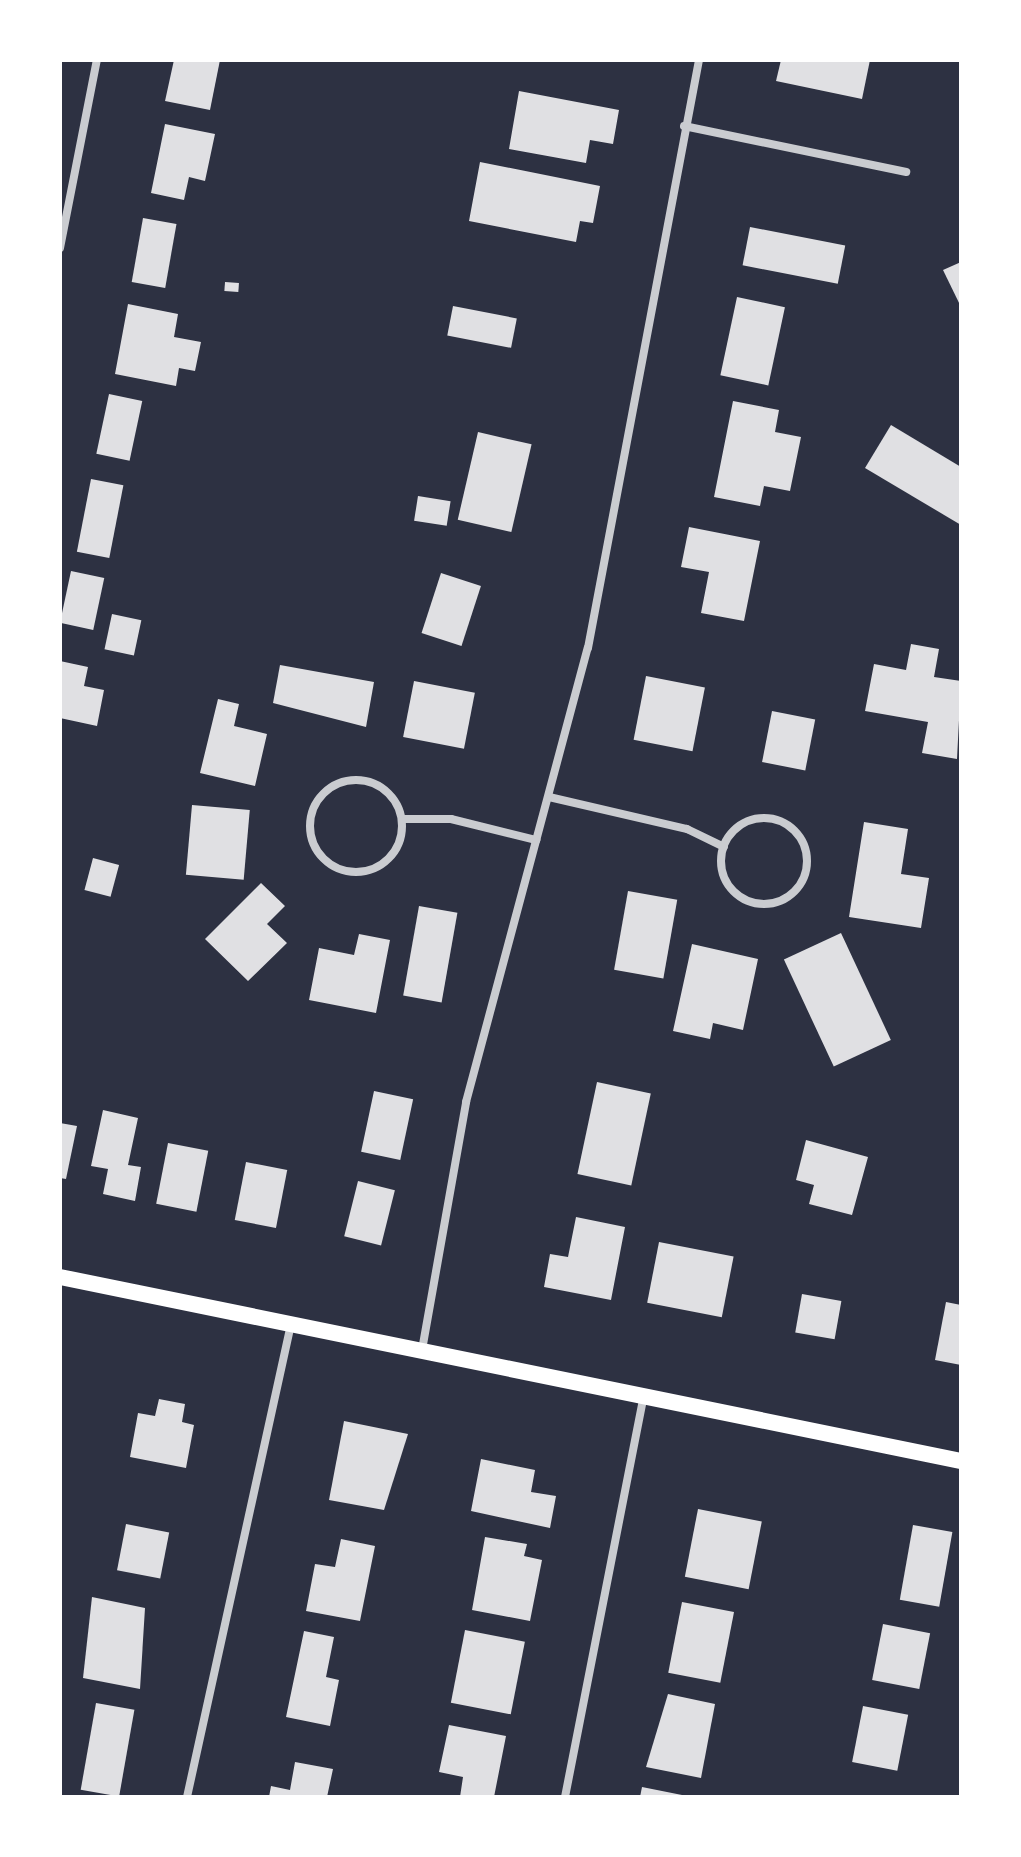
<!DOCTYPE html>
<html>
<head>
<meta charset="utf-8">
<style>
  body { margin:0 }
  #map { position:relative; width:1021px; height:1857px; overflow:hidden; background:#2d3142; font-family:Signika,sans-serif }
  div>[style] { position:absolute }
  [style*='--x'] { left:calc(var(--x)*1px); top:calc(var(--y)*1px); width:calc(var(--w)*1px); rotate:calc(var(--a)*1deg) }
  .building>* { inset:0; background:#e0e0e3; transform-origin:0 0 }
  .minor>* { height:8px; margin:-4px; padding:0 4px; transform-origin:4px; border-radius:4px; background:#caccd0 }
  .minor>.ring { margin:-4px; padding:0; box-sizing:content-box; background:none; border:8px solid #caccd0; border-radius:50% }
  .secondary>* { height:16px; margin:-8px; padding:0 8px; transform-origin:8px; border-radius:8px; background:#fff }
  span { translate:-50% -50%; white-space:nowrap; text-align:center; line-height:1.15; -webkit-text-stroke:6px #fff; paint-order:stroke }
  .frame { position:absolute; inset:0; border:62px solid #fff; pointer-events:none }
</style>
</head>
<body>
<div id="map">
  <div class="building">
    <i style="clip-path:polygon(174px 60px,220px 60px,210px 110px,165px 101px)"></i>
    <i style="clip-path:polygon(781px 60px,870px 60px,862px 99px,776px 81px)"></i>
    <i style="clip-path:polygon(519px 91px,619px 110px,613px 144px,590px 140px,586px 163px,509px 149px)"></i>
    <i style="clip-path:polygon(165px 124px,215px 134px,205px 181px,189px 177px,184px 200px,151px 193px)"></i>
    <i style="clip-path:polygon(480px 162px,600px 186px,593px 223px,580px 221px,576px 242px,469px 221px)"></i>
    <i style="left:143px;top:218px;width:34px;height:65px;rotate:10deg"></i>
    <i style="left:750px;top:227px;width:97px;height:39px;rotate:11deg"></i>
    <i style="clip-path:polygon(961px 262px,961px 307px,943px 270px)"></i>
    <i style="left:225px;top:282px;width:14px;height:9px;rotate:4deg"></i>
    <i style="left:737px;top:297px;width:49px;height:80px;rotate:12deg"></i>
    <i style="clip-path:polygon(128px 304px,178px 314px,174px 337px,201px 342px,195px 371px,179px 368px,176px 386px,115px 374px)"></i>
    <i style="left:453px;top:306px;width:65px;height:30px;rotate:11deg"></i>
    <i style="left:109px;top:394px;width:34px;height:61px;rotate:12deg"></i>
    <i style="clip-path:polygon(733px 401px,779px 410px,775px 432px,801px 437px,790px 491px,764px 486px,760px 506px,714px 497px)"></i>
    <i style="clip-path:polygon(891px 425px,961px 467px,961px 525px,865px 468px)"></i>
    <i style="left:478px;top:432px;width:55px;height:90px;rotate:13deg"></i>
    <i style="left:91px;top:479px;width:33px;height:74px;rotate:11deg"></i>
    <i style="left:418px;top:496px;width:33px;height:25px;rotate:9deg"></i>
    <i style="clip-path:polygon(689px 527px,760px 541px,744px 621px,701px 613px,709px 572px,681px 567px)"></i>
    <i style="left:71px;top:571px;width:34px;height:53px;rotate:12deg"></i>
    <i style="left:441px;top:573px;width:42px;height:63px;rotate:18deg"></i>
    <i style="left:112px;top:614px;width:30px;height:36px;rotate:12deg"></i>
    <i style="clip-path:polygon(911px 644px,939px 649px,934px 677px,961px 681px,957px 759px,922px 753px,928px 722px,865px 711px,874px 664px,906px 670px)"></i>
    <i style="clip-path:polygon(60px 661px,88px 667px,84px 686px,104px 690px,97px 726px,60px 718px)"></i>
    <i style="clip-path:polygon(280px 665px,374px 682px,366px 727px,273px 703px)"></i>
    <i style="left:646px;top:676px;width:60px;height:65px;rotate:11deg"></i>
    <i style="left:414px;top:681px;width:62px;height:57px;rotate:11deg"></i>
    <i style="clip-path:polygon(218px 699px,239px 704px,234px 726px,267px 734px,255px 786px,200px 773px)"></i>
    <i style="left:772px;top:711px;width:44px;height:52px;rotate:11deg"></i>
    <i style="left:192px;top:805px;width:58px;height:70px;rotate:5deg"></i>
    <i style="clip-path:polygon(864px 822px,908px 829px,901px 874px,929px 878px,921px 928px,849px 917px)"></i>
    <i style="left:93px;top:858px;width:27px;height:33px;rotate:15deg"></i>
    <i style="clip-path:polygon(261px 883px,285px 906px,267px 924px,287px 943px,248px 981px,205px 939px)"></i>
    <i style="left:628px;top:891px;width:50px;height:80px;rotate:10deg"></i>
    <i style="left:419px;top:906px;width:39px;height:91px;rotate:10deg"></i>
    <i style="left:841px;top:933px;width:118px;height:63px;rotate:65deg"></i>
    <i style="clip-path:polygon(359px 934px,390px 940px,376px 1013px,309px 1000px,319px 948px,354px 955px)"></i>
    <i style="clip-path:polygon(692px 944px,758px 959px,743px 1030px,713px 1023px,710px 1039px,673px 1031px)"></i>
    <i style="left:597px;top:1082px;width:55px;height:94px;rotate:12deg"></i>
    <i style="left:374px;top:1091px;width:40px;height:62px;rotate:12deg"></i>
    <i style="clip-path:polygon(103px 1110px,138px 1118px,128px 1165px,141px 1167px,135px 1201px,103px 1194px,108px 1169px,91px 1166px)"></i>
    <i style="clip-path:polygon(60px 1123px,77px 1126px,66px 1179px,60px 1178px)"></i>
    <i style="clip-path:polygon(806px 1140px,868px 1157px,852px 1215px,809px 1204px,814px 1185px,796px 1180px)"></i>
    <i style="left:168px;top:1143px;width:41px;height:62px;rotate:11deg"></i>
    <i style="left:246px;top:1162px;width:42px;height:59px;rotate:11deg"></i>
    <i style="left:358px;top:1181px;width:38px;height:57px;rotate:14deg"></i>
    <i style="clip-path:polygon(576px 1217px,625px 1227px,611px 1300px,544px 1287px,550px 1254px,568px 1257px)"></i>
    <i style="left:659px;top:1242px;width:76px;height:62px;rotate:11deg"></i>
    <i style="left:802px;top:1294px;width:40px;height:39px;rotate:10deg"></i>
    <i style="clip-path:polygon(946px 1302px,961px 1305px,961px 1365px,935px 1360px)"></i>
    <i style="clip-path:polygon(159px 1399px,185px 1404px,182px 1422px,194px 1425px,186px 1468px,130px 1457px,138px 1413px,155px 1416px)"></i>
    <i style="clip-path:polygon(344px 1421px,408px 1434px,384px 1510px,329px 1500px)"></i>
    <i style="clip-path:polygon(481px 1459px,535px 1470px,531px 1492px,556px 1496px,550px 1528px,471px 1511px)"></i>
    <i style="left:698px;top:1509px;width:65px;height:69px;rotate:11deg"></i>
    <i style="left:126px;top:1524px;width:44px;height:47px;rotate:11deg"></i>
    <i style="left:913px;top:1525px;width:40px;height:76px;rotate:10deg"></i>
    <i style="clip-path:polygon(485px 1537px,527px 1544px,524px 1556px,542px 1560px,530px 1621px,472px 1610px)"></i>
    <i style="clip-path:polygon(341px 1539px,375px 1546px,360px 1621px,306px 1611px,315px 1564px,335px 1567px)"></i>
    <i style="clip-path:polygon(92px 1597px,145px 1608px,140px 1689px,83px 1678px)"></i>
    <i style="left:682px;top:1602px;width:53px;height:72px;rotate:11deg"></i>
    <i style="left:883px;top:1624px;width:48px;height:57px;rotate:11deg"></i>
    <i style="left:465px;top:1630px;width:61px;height:74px;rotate:11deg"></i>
    <i style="clip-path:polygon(304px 1631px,334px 1637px,326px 1677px,339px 1680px,330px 1726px,286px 1717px)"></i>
    <i style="clip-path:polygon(668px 1694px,715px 1704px,701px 1778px,646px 1767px)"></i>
    <i style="left:96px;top:1703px;width:39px;height:88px;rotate:10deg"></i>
    <i style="left:863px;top:1706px;width:46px;height:57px;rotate:11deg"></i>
    <i style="clip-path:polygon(449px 1725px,506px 1736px,494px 1797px,460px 1797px,463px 1777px,439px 1772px)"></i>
    <i style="clip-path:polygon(295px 1762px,333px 1769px,327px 1797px,269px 1797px,271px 1786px,290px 1790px)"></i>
    <i style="clip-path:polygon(642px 1787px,687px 1796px,686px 1797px,640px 1797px)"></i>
  </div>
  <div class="minor">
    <i style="--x:684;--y:126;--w:227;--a:11.7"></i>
    <i style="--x:60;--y:248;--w:192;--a:-78.9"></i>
    <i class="ring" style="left:310px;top:780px;width:84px;height:84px"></i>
    <i style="--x:549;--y:797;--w:142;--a:13.1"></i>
    <i style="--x:687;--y:829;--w:41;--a:25.9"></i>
    <i class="ring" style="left:721px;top:818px;width:78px;height:78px"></i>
    <i style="--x:402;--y:819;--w:49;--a:0"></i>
    <i style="--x:451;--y:819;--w:88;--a:13.9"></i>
    <i style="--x:422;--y:1350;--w:252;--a:-79.9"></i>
    <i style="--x:466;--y:1102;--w:470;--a:-75"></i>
    <i style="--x:588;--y:648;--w:598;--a:-79.31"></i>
    <i style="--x:187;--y:1797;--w:483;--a:-77.6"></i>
    <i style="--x:565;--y:1797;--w:410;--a:-78.9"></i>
  </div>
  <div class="secondary">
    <i style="--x:60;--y:1277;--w:920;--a:11.54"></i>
  </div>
  <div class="frame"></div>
</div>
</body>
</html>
